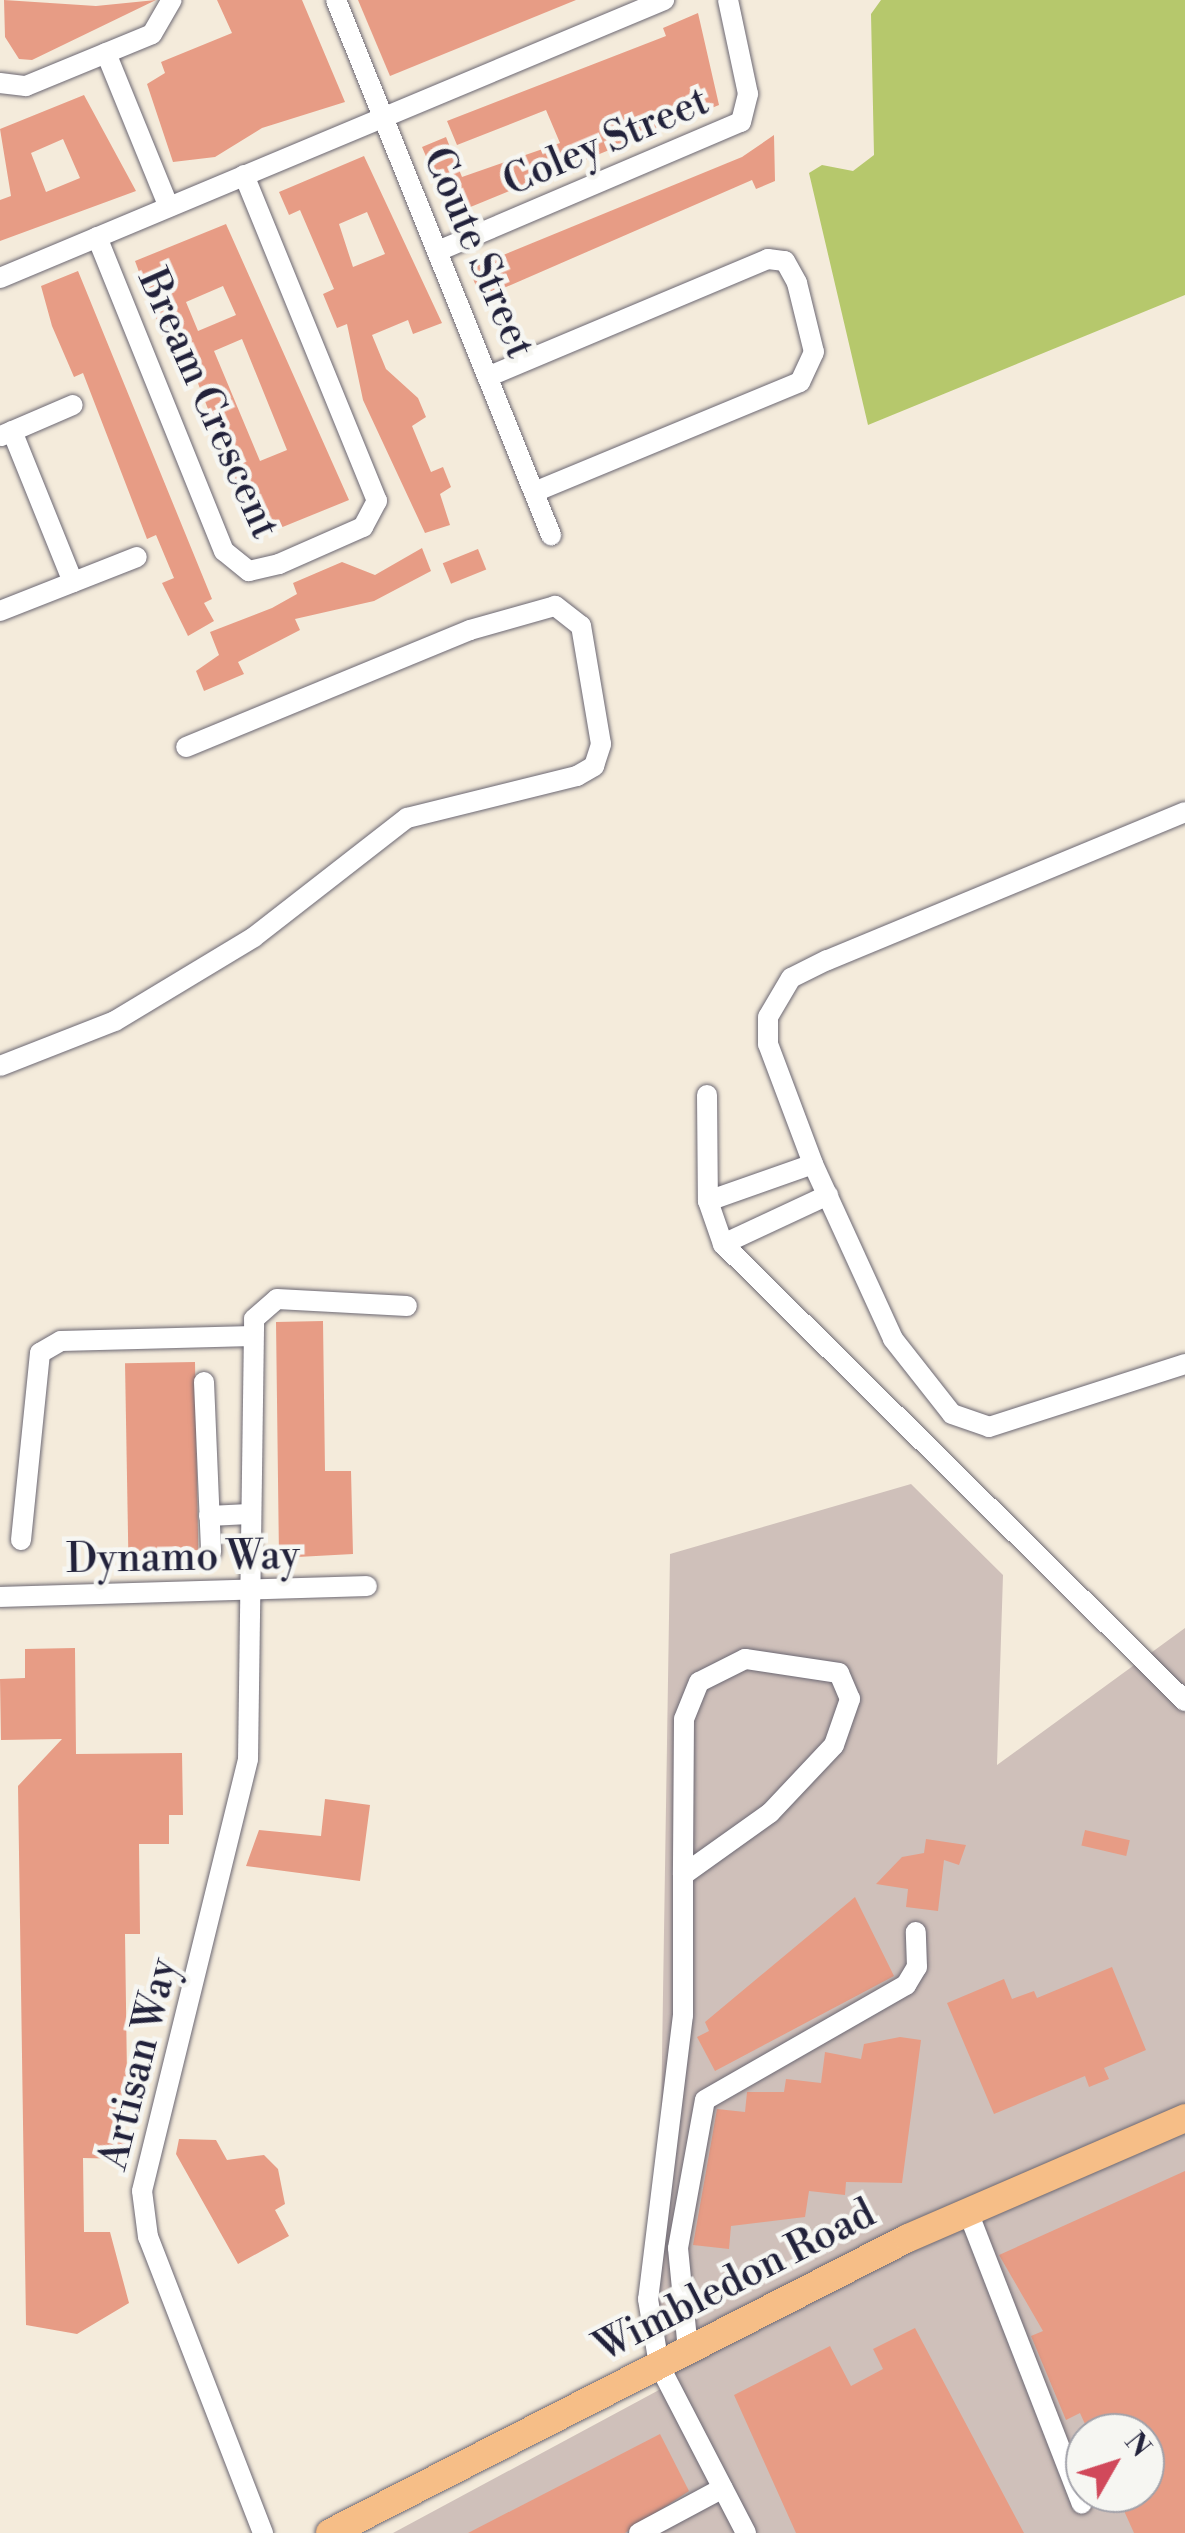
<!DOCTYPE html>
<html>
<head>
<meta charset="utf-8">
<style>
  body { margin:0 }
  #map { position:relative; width:1185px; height:2533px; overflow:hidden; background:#f4ebdb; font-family:"Libre Bodoni",serif }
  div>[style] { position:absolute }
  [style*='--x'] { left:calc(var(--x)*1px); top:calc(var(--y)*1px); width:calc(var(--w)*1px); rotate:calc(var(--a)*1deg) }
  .industrial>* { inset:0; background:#cfc0ba }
  .green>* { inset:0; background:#b6c86c }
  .building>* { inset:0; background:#e79c85; transform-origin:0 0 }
  .roads { filter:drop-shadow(0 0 2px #6c6873) drop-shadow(0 0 2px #6c6873) }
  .minor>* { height:20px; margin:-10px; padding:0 10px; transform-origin:10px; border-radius:10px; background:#fff }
  .major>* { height:28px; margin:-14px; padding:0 14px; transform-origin:14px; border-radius:14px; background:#f6be87 }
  span { translate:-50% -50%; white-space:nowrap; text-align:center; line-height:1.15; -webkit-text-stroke:9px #f6f6f2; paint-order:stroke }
  .street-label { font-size:40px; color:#22223b }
  .north { position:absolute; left:1065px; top:2413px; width:100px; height:100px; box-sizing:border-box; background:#f6f6f2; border:2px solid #a1a1a9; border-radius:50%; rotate:51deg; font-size:28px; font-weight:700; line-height:40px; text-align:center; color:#22223b }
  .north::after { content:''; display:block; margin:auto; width:35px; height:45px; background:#d1495b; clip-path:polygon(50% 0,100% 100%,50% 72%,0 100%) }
</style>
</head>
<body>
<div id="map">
  <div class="industrial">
    <i style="clip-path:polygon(evenodd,911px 1484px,1003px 1575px,997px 1765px,1185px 1628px,1185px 2533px,393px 2533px,672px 2383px,658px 2309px,670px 1554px,911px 1484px,1085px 2433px,1145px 2433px,1145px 2493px,1085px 2493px,1085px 2433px)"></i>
  </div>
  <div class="green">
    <i style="clip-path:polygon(881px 0,1185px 0,1185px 295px,868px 425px,809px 173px,822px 165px,853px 171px,874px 155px,871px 14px)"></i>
  </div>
  <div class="building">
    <i style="clip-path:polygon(4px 0,96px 6px,156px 0,32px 60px,19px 59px,5px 37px)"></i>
    <i style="clip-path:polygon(217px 0,302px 0,345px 102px,262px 128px,215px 157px,173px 162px,147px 84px,165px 73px,161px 62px,232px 33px)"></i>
    <i style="clip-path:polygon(358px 0,576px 0,390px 76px)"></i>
    <i style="clip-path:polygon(698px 13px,719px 105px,451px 215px,422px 147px,446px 137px,462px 177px,560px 143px,546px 110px,457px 145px,447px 121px,666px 36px,663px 28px)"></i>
    <i style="clip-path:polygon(evenodd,84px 95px,136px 191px,0 241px,0 200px,11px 196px,0 129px,84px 95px,63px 139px,80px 178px,46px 192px,31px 153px,63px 139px)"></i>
    <i style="clip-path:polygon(774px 135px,775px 181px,756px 189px,752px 180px,481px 298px,469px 269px,742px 157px)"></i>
    <i style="clip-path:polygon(evenodd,364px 156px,442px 323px,413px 334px,408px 320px,372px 335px,386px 369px,418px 398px,426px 417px,412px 426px,431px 472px,443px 467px,451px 487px,440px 494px,450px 525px,425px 533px,363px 400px,347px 324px,337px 328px,323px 294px,334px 289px,300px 210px,289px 215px,279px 192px,364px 156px,367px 212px,385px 254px,353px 267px,339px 224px,367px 212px)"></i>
    <i style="clip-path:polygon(evenodd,226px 224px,349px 500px,258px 537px,185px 350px,170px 356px,135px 261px,226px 224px,223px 286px,236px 315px,198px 331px,186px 302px,223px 286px,226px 224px,242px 339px,287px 450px,260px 461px,214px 351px,242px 339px)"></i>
    <i style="clip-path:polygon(78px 271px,212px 599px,204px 603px,214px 621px,188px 636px,162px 583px,174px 578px,156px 535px,147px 539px,83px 373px,74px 377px,52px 326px,41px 286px)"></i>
    <i style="clip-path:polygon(422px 548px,431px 571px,374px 601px,295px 619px,300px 630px,238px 662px,244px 674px,204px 691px,196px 671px,219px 655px,210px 632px,272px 608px,297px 594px,293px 583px,342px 562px,375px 575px)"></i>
    <i style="left:478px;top:549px;width:22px;height:38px;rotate:68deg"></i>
    <i style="clip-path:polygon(323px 1321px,325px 1471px,351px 1471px,353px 1554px,279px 1558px,276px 1322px)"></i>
    <i style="left:195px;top:1362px;width:188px;height:70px;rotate:89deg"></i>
    <i style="clip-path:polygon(75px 1648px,76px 1754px,182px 1753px,183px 1815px,169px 1815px,169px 1844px,139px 1844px,140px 1934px,125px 1934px,127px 2076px,114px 2127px,135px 2133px,128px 2159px,83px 2158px,84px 2232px,110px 2232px,129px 2303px,77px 2334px,26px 2325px,18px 1786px,62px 1739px,1px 1740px,0 1679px,25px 1678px,25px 1649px)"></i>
    <i style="clip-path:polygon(325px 1799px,370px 1805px,360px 1881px,246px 1866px,259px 1830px,321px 1836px)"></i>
    <i style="left:1085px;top:1830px;width:46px;height:16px;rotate:13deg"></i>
    <i style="clip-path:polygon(926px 1839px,966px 1845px,959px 1865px,944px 1860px,938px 1911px,906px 1907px,908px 1889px,876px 1884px,902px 1857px,924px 1853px)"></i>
    <i style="clip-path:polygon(855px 1897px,894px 1976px,715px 2071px,697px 2037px,709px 2031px,705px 2022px)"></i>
    <i style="clip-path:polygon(1112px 1967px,1146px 2050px,1104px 2068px,1109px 2079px,1089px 2087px,1085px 2076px,994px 2114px,947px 2003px,1004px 1979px,1012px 1999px,1034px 1991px,1037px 1998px)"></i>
    <i style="clip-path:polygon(900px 2037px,921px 2040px,902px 2183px,846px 2182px,845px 2195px,809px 2191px,805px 2217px,731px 2226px,729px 2249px,693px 2245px,717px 2109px,745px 2112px,747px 2092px,784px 2092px,786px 2079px,821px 2083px,825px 2052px,861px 2059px,864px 2044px)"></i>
    <i style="clip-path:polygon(179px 2139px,216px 2140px,227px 2160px,264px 2155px,278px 2169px,285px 2204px,275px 2210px,289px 2236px,238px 2264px,176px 2154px)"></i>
    <i style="clip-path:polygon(1185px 2171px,1185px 2533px,1134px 2533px,1116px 2493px,1145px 2493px,1145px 2433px,1089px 2433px,1080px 2413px,1066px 2420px,1031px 2336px,1043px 2331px,999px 2255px)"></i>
    <i style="clip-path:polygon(915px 2328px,1024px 2533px,796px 2533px,734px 2395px,830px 2346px,851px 2386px,883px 2369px,873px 2349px)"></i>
    <i style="clip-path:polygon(660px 2434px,689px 2491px,625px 2533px,468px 2533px)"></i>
  </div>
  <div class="roads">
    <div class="minor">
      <i style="--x:336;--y:0;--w:577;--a:68.11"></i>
      <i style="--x:106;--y:53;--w:166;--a:67.8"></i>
      <i style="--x:0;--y:83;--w:26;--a:7"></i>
      <i style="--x:26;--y:86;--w:136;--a:-22.4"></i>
      <i style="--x:152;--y:34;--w:39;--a:-60"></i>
      <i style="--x:97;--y:237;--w:339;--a:68"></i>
      <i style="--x:224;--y:551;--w:32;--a:39"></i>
      <i style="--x:249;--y:571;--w:31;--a:-13"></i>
      <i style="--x:279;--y:564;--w:92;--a:-23.8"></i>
      <i style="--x:363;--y:527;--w:30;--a:-62"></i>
      <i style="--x:377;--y:501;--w:352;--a:-112.2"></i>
      <i style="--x:438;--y:251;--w:329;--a:-23.1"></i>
      <i style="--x:741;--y:122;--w:29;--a:-76"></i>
      <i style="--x:748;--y:94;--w:96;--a:-102"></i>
      <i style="--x:0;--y:278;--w:720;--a:-22.72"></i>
      <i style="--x:492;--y:375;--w:299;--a:-22.8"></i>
      <i style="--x:768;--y:259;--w:17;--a:7"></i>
      <i style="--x:785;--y:261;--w:25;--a:61"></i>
      <i style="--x:797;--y:283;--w:71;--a:76.2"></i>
      <i style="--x:814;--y:352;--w:33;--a:115"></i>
      <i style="--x:800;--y:382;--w:285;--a:157.5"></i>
      <i style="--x:12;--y:431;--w:163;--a:68"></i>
      <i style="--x:1;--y:436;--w:78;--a:-23.3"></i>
      <i style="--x:0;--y:611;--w:147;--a:-21.5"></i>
      <i style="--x:1185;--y:812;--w:387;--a:157.5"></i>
      <i style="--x:827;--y:960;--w:40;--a:153.4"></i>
      <i style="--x:791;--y:978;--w:45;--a:120.5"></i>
      <i style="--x:768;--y:1017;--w:27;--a:90"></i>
      <i style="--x:768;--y:1044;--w:128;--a:69.4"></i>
      <i style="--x:813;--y:1164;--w:192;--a:65.4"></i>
      <i style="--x:893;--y:1339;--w:95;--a:51.8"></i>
      <i style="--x:952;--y:1414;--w:39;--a:19"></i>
      <i style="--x:989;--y:1427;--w:206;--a:-17.8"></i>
      <i style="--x:0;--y:1066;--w:123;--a:-21.4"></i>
      <i style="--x:115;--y:1021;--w:162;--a:-31.1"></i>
      <i style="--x:254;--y:937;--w:194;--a:-37.9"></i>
      <i style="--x:407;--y:818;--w:175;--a:-13.9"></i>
      <i style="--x:577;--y:776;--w:20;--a:-30"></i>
      <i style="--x:594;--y:766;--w:23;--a:-72"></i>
      <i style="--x:601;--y:744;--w:120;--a:-99.6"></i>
      <i style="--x:581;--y:626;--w:33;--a:-142"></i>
      <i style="--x:555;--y:606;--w:88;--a:164.2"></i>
      <i style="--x:470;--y:630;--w:307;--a:157.6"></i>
      <i style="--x:707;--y:1095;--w:106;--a:89.5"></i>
      <i style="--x:708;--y:1201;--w:46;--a:70.8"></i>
      <i style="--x:723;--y:1244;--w:650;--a:44.69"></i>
      <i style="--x:708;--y:1201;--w:111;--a:-19.4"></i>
      <i style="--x:723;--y:1244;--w:116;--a:-25"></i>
      <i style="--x:204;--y:1382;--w:170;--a:87.6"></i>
      <i style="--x:209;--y:1516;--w:40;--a:-2.9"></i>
      <i style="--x:21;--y:1540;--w:188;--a:-84.2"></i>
      <i style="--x:40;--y:1353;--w:24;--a:-30"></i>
      <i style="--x:61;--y:1341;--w:192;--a:-1.5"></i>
      <i style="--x:0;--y:1597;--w:367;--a:-1.7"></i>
      <i style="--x:683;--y:1875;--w:107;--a:-35.5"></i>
      <i style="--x:770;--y:1813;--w:93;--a:-46.7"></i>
      <i style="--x:834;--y:1745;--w:49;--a:-70.8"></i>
      <i style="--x:850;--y:1699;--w:28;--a:-113"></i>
      <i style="--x:839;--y:1673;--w:95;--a:-171.5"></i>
      <i style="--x:745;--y:1659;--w:51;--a:153.4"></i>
      <i style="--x:699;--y:1682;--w:40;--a:112"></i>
      <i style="--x:684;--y:1719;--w:156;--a:90.4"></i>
      <i style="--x:683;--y:1875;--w:140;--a:90"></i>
      <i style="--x:683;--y:2015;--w:286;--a:97"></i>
      <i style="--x:648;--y:2299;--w:67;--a:80.5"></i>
      <i style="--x:659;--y:2365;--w:189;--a:62.6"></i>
      <i style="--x:968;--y:2212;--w:313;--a:68.7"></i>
      <i style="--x:688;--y:2350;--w:102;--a:-95.6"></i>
      <i style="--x:678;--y:2248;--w:150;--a:-79.7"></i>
      <i style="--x:705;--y:2100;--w:232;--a:-29.8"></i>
      <i style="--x:906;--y:1985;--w:21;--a:-59"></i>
      <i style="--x:917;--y:1967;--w:35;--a:-92"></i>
      <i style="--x:263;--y:2533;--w:318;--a:-111.2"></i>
      <i style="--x:148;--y:2237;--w:46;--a:-97.4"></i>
      <i style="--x:142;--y:2191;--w:445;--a:-76.2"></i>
      <i style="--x:248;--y:1759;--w:440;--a:-89.2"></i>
      <i style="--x:254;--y:1319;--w:30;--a:-41"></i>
      <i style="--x:277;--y:1299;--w:130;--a:3.1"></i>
      <i style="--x:639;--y:2533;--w:95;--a:-28.2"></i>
    </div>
    <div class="major">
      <i style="--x:330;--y:2533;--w:649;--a:-27.04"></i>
      <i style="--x:908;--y:2238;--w:302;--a:-23.4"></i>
    </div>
  </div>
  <div class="street-label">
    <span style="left:606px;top:142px;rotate:-23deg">Coley Street</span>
    <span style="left:478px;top:253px;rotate:67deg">Coute Street</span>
    <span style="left:208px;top:404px;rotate:66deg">Bream Crescent</span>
    <span style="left:183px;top:1558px;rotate:-1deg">Dynamo Way</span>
    <span style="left:139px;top:2064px;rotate:-76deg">Artisan Way</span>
    <span style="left:735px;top:2281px;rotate:-27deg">Wimbledon Road</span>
  </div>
  <div class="north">N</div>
</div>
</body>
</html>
